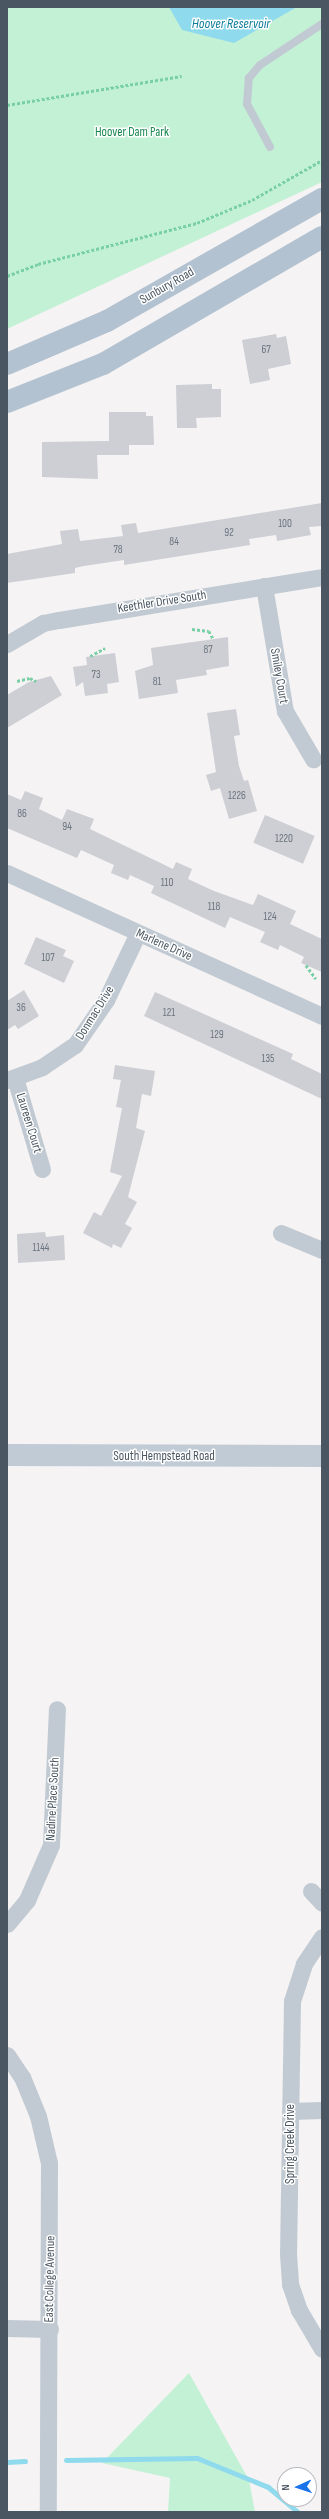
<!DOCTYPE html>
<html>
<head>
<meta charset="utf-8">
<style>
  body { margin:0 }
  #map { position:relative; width:329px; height:2519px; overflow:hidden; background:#f5f3f3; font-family:"Sofia Sans Condensed",sans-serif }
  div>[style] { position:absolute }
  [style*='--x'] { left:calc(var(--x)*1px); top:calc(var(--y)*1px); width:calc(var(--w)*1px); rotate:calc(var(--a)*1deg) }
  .green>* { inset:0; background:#c3f1d5 }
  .water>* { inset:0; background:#90daee }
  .stream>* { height:5px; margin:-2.5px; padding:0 2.5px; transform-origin:2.5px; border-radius:2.5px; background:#90daee }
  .building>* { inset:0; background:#cdcfd5; transform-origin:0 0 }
  .path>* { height:2.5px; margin-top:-1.25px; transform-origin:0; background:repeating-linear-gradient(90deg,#7ad0a6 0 3px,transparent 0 5px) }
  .lane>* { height:8px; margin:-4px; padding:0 4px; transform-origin:4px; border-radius:4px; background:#c1cad2 }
  .street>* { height:17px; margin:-8.5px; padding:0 8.5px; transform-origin:8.5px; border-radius:8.5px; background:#c1cad2 }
  .secondary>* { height:22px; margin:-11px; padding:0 11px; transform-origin:11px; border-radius:11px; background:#c1cbd6 }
  .primary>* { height:22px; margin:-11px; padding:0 11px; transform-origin:11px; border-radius:11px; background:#b3c2d1 }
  span { translate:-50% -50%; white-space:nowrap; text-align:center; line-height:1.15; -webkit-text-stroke:3px #fff; paint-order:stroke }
  .number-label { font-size:11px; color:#6b747e }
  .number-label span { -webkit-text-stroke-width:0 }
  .park-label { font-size:13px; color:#17864f }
  .street-label { font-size:13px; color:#4a5661 }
  .water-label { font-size:14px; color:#0c7c9b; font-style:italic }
  .frame { position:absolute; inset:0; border:8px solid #4a5661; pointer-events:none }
  .north { position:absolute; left:277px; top:2467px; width:40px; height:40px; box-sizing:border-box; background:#fff; border:1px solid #b7bbc0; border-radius:50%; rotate:267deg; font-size:11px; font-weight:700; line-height:16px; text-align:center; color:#4a5661 }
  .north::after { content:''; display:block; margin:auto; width:14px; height:18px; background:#1a73e8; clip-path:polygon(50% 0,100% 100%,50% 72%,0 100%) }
</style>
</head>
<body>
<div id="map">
  <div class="green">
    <i style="clip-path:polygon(7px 7px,322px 7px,322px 182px,7px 329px)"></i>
    <i style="clip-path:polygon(189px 2373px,249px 2480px,255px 2512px,168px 2512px,170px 2478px,102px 2463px)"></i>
  </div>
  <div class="water">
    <i style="clip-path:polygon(169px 7px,297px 7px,234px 43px,182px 30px)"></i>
  </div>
  <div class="stream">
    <i style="--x:66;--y:2460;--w:131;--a:-0.9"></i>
    <i style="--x:197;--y:2458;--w:77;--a:22.2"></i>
    <i style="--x:268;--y:2487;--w:39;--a:40"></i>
    <i style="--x:7;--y:2462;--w:18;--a:-3"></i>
  </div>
  <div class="building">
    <i style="clip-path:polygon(276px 334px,277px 338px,286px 336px,291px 364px,268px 369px,270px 380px,250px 384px,242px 340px)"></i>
    <i style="clip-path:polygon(212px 384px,212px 389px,221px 389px,221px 417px,196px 418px,197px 428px,177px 428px,176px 385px)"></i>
    <i style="clip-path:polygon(109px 412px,146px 412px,146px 416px,153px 416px,154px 445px,129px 445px,129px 455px,97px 455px,98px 479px,42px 477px,42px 442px,109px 441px)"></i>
    <i style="clip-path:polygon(322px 503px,322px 526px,309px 527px,311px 535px,277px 541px,276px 535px,249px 539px,250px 545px,124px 565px,124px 560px,84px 566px,75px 568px,75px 573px,7px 583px,7px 554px,62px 544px,60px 531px,78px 529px,80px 541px,123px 536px,121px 525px,136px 523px,138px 533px)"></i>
    <i style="clip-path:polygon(228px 637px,229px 666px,206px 670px,207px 675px,176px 680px,178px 693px,139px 699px,135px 671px,153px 665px,151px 648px)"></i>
    <i style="clip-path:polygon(115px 653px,119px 682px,107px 684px,108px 693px,85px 696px,83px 682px,76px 687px,73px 667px,87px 665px,86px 657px)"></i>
    <i style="clip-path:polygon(51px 676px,62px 695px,7px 728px,7px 695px,29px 682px)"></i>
    <i style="clip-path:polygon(236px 709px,240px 735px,234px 736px,239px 766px,244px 781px,248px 780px,257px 811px,229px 819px,220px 788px,211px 791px,206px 775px,216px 772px,207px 713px)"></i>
    <i style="clip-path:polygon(25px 791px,43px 798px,39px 809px,62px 820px,67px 809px,94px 819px,90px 829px,173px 869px,176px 862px,192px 869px,188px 879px,214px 891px,253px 905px,258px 894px,296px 911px,290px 924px,322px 939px,322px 972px,301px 963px,304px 957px,280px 945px,278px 950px,260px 942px,265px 932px,230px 917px,225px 928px,151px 893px,154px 886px,130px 875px,128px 880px,111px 873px,114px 865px,81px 850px,77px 858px,7px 828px,7px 794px,21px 800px)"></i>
    <i style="left:265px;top:815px;width:54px;height:30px;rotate:23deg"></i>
    <i style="clip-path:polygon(36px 937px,66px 950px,63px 956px,74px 961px,64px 983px,24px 964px)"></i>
    <i style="clip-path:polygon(24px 990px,39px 1016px,18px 1029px,15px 1025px,7px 1030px,7px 1001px)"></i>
    <i style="clip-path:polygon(155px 992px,293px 1054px,291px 1059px,322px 1074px,322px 1099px,144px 1016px)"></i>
    <i style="clip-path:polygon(115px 1065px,155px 1071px,151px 1096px,142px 1094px,136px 1128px,145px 1131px,128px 1197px,137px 1202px,125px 1224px,132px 1228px,121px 1248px,113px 1244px,112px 1248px,83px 1233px,94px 1212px,101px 1216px,122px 1176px,110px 1172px,122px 1108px,116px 1107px,121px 1080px,113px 1079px)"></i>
    <i style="clip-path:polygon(45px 1232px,46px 1237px,64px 1235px,65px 1260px,18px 1263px,17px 1234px)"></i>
  </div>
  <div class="path">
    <i style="--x:7;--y:105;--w:177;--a:-9.4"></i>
    <i style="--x:7;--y:276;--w:33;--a:-21"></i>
    <i style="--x:38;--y:264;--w:164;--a:-14.5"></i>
    <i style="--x:197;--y:223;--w:60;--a:-22.7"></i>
    <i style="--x:252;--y:200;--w:81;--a:-29.7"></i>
    <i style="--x:192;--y:629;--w:17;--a:7"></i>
    <i style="--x:209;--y:631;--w:10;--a:61"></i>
    <i style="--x:90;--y:656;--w:17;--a:-28"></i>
    <i style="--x:17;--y:681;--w:13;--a:-13"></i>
    <i style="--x:30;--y:678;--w:7;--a:27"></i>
    <i style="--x:306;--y:965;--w:17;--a:54"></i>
  </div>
  <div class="lane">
    <i style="--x:270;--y:147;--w:49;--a:-118.1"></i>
    <i style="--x:247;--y:104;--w:26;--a:-86"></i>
    <i style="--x:249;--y:78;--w:17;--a:-50"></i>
    <i style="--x:260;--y:65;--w:74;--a:-33.5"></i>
  </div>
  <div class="street">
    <i style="--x:264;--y:586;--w:127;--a:80.5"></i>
    <i style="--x:285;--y:711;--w:56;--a:59.7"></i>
    <i style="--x:7;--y:644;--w:42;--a:-30.3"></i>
    <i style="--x:43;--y:623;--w:16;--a:-11"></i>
    <i style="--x:59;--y:620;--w:266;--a:-9.3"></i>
    <i style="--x:7;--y:873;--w:346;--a:24.4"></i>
    <i style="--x:15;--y:1078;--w:95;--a:73.5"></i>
    <i style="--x:7;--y:1080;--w:37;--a:-20"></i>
    <i style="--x:42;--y:1067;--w:40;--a:-34"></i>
    <i style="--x:75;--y:1045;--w:55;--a:-55.4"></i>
    <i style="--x:106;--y:1000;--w:74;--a:-64.5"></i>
    <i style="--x:281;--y:1233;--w:44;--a:22.5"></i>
    <i style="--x:311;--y:1891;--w:16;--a:47"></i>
    <i style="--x:7;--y:1924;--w:31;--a:-50"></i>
    <i style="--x:27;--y:1900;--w:60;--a:-66.4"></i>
    <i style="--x:51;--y:1845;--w:136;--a:-87.5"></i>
    <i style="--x:322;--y:1937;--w:32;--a:124"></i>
    <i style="--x:304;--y:1964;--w:39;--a:108"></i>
    <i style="--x:292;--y:2001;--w:253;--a:90.9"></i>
    <i style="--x:288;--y:2254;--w:30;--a:86"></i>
    <i style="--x:290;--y:2284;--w:28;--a:71"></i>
    <i style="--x:299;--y:2310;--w:45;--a:59.5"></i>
    <i style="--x:7;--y:2055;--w:27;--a:56"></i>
    <i style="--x:22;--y:2077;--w:42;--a:67.7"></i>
    <i style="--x:38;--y:2116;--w:48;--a:76.8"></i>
    <i style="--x:49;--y:2163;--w:349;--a:90.2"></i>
    <i style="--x:290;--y:2111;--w:32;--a:-2"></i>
    <i style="--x:7;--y:2328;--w:43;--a:1.3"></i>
  </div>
  <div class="secondary">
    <i style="--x:7;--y:1455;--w:315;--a:0.2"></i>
  </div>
  <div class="primary">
    <i style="--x:7;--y:364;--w:109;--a:-23.3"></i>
    <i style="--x:107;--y:321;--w:247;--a:-29.6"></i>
    <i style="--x:7;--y:402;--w:103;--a:-21.6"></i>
    <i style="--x:103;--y:364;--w:253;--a:-30.1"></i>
  </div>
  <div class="number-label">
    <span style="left:266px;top:350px">67</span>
    <span style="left:285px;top:524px">100</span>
    <span style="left:229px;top:533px">92</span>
    <span style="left:174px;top:542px">84</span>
    <span style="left:118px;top:550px">78</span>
    <span style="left:208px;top:650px">87</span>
    <span style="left:96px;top:675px">73</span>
    <span style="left:157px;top:682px">81</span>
    <span style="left:237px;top:796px">1226</span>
    <span style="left:22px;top:814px">86</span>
    <span style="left:67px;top:827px">94</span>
    <span style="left:284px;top:839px">1220</span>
    <span style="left:167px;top:883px">110</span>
    <span style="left:214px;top:907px">118</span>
    <span style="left:270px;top:917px">124</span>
    <span style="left:48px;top:958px">107</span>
    <span style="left:21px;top:1008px">36</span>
    <span style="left:169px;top:1013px">121</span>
    <span style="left:217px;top:1035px">129</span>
    <span style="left:268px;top:1059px">135</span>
    <span style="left:41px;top:1248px">1144</span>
  </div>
  <div class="park-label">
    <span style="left:132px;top:132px">Hoover Dam Park</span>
  </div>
  <div class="street-label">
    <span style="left:167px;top:286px;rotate:-30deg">Sunbury Road</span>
    <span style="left:162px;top:602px;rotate:-9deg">Keethler Drive South</span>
    <span style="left:279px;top:676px;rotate:80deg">Smiley Court</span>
    <span style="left:164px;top:945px;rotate:24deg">Marlene Drive</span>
    <span style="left:95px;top:1013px;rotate:-58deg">Donmac Drive</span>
    <span style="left:29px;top:1123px;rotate:73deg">Laureen Court</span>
    <span style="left:164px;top:1456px">South Hempstead Road</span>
    <span style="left:53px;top:1799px;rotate:-87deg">Nadine Place South</span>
    <span style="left:290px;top:2144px;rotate:-90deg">Spring Creek Drive</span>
    <span style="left:50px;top:2279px;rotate:-89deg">East College Avenue</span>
  </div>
  <div class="water-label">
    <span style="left:231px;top:24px">Hoover Reservoir</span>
  </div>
  <div class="frame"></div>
  <div class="north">N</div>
</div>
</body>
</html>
